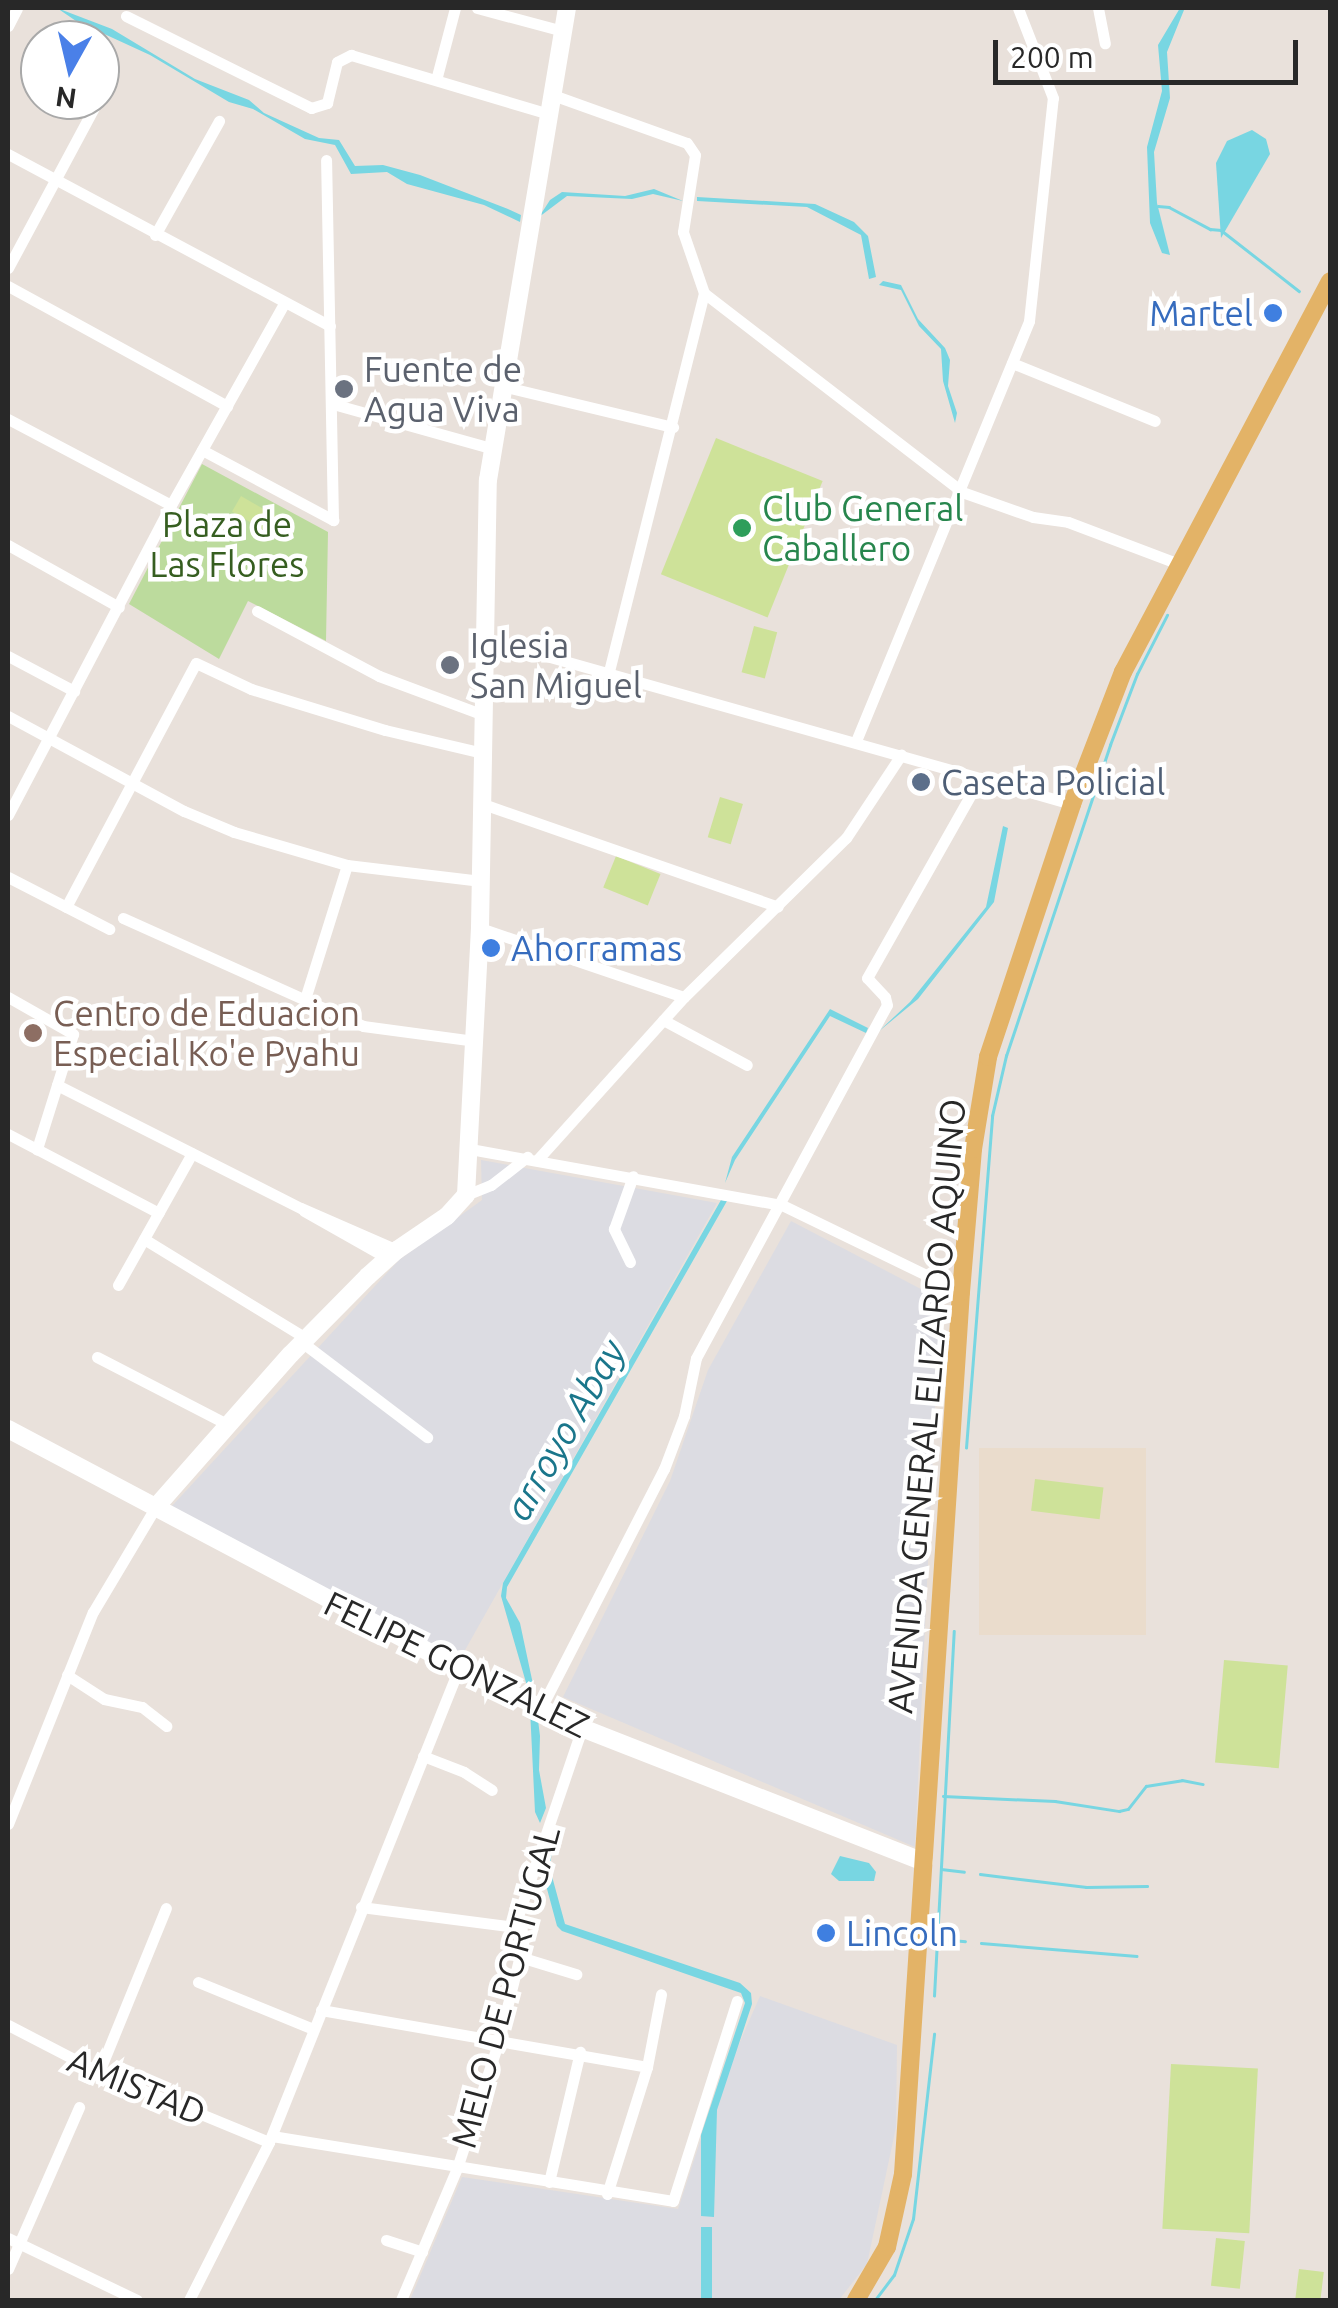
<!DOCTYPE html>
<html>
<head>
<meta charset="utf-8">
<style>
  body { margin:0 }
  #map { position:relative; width:1338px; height:2308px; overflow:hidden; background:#e9e1db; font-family:Ubuntu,sans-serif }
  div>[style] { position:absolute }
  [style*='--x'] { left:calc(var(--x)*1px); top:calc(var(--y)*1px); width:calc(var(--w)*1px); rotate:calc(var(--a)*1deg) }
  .industrial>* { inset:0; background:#dcdce2 }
  .education>* { inset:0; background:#eadccc; transform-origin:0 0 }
  .green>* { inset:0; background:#bcdb9d }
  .pitch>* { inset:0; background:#cee299; transform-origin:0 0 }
  .water>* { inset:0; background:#78d6e2; transform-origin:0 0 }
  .stream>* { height:2.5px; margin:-1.25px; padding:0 1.25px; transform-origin:1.25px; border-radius:1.25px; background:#78d6e2 }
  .street>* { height:11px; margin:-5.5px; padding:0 5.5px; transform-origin:5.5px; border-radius:5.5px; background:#fff }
  .secondary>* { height:18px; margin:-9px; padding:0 9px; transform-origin:9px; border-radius:9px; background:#fff }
  .primary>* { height:18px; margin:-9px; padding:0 9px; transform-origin:9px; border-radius:9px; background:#e3b367 }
  .dots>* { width:28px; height:28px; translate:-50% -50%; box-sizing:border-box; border:5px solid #fff; border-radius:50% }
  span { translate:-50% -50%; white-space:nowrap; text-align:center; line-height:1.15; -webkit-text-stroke:9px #fff; paint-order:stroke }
  .shop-label { font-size:35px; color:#366cbe }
  .right { translate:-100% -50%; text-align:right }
  .left { translate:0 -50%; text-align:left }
  .worship-label { font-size:35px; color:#5b616d }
  .leisure-label { font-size:35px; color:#27864d }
  .park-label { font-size:35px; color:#365e20 }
  .service-label { font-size:35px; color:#4e5e75 }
  .education-label { font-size:35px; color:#785e54 }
  .street-label { font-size:35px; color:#282828 }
  .water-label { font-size:38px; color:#1a768b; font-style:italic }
  .frame { position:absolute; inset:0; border:10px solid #282828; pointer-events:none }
  .north { position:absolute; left:20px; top:20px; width:100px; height:100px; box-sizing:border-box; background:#fff; border:2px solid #a9a9a9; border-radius:50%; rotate:188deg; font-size:28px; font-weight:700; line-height:40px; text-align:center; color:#282828 }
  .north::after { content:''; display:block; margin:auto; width:35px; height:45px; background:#4a80e8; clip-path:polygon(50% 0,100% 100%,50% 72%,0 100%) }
  .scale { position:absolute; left:993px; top:40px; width:305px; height:45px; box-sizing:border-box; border:5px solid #282828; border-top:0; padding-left:12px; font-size:30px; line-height:35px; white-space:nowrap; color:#282828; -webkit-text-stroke:8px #fff; paint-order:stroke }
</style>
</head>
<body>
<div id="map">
  <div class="industrial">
    <i style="clip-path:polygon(481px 1160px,717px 1203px,460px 1659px,171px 1507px,399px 1260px,482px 1200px)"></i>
    <i style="clip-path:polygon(791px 1221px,940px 1299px,915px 1847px,563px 1697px,670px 1481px,708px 1370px)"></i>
    <i style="clip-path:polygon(760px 1996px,897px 2045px,896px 2127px,867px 2264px,839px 2300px,410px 2300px,462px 2177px,678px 2209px,711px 2108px)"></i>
  </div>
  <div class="education">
    <i style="left:1146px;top:1448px;width:187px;height:167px;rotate:90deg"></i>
  </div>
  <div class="green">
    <i style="clip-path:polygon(202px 464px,328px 532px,326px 641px,248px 601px,219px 659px,129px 604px)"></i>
  </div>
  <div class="pitch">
    <i style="left:716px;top:438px;width:115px;height:147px;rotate:22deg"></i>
    <i style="left:241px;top:496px;width:43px;height:18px;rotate:30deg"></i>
    <i style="left:754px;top:626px;width:24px;height:48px;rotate:15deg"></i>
    <i style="left:720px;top:797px;width:24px;height:42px;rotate:17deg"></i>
    <i style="left:616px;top:856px;width:48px;height:34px;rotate:22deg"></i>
    <i style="left:1035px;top:1479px;width:69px;height:32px;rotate:7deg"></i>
    <i style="left:1224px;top:1660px;width:64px;height:103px;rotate:5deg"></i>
    <i style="left:1171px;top:2064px;width:87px;height:165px;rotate:3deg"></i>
    <i style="left:1216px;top:2238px;width:29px;height:48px;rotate:6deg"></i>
    <i style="left:1299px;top:2269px;width:25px;height:31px;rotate:7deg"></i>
  </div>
  <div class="water">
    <i style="clip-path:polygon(57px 8px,112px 29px,195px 79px,249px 100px,264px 113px,319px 138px,339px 140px,355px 166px,383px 165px,420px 175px,508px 209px,521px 215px,520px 222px,484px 205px,407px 184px,387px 172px,351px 174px,335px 145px,305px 139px,253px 109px,229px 102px,150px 55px,76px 21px)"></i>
    <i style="clip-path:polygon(1180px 8px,1184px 10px,1167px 52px,1170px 98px,1154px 152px,1157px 203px,1170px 255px,1162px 253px,1150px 223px,1147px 147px,1162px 91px,1158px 45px)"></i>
    <i style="clip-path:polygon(1252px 130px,1266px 139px,1270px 154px,1221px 238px,1216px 163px,1227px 141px)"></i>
    <i style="clip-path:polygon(654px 189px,683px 201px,653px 194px,632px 199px,567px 196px,539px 217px,550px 200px,562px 192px,625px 196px)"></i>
    <i style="clip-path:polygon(697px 197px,815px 204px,854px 222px,868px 236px,876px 277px,869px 279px,861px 235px,807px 207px,697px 201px)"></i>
    <i style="clip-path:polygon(883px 281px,901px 285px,918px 319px,945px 348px,950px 360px,948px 386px,957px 413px,955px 423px,943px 381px,941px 349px,919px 326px,901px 290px,879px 285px)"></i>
    <i style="clip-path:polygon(1003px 826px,1008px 828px,994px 902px,918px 999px,878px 1032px,910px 1002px,986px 907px)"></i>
    <i style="clip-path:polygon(830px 1009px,868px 1028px,866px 1033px,830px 1016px,735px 1160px,725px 1183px,732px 1157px)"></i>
    <i style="clip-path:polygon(721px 1200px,727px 1201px,507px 1587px,506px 1598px,520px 1623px,534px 1689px,527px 1686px,501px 1596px,503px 1583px)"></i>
    <i style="clip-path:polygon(530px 1709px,537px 1712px,540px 1736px,539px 1770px,546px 1808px,540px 1823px,535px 1812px)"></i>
    <i style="clip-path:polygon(554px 1829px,550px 1869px,565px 1924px,740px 1983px,751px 1993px,752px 2004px,717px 2110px,714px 2217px,701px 2216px,701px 2135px,745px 2003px,741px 1993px,562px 1931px,557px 1926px,543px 1874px)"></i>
    <i style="clip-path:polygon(840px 1856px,869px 1863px,876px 1872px,874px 1881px,839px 1881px,831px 1874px)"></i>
    <i style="left:701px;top:2227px;width:11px;height:73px"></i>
  </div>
  <div class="stream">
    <i style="--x:1158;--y:206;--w:11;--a:5"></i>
    <i style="--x:1169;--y:207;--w:47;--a:28.2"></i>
    <i style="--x:1210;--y:229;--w:11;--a:5"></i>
    <i style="--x:1221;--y:230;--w:99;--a:38"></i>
    <i style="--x:966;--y:1448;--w:333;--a:-85.5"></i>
    <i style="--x:992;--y:1116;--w:62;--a:-76.9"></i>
    <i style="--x:1006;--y:1056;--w:328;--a:-71.5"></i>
    <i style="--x:1110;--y:745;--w:76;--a:-69.2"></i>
    <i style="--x:1137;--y:674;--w:66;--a:-63"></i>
    <i style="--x:943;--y:1796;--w:112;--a:2.6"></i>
    <i style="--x:1055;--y:1801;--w:65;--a:8.9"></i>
    <i style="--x:1119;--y:1811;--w:9;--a:-13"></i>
    <i style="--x:1128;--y:1809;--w:29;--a:-52"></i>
    <i style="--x:1146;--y:1786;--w:36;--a:-9"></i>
    <i style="--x:1182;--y:1780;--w:21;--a:11"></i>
    <i style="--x:941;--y:1869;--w:23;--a:7"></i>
    <i style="--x:980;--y:1874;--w:107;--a:7"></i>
    <i style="--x:1086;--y:1887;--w:61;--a:-0.9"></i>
    <i style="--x:941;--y:1939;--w:24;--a:5"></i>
    <i style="--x:981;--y:1943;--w:156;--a:4.8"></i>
    <i style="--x:934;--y:1996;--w:365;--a:-86.9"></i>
    <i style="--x:875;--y:2300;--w:31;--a:-53"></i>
    <i style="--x:894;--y:2275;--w:59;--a:-71.3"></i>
    <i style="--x:913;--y:2219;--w:186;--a:-83.5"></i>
  </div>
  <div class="street">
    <i style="--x:477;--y:8;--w:89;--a:15"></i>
    <i style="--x:1098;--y:8;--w:36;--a:79"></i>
    <i style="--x:126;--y:16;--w:207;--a:26.4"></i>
    <i style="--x:311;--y:108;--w:17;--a:-17"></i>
    <i style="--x:327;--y:103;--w:42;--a:-76.3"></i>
    <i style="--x:337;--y:62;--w:16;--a:-27"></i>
    <i style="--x:351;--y:55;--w:203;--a:16.6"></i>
    <i style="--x:8;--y:26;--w:20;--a:-63"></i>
    <i style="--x:436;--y:80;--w:74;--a:-75.2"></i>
    <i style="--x:550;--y:94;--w:145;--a:19.7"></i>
    <i style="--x:687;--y:143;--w:14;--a:56"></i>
    <i style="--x:695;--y:155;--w:78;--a:98.9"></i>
    <i style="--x:683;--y:232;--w:65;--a:71"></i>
    <i style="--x:704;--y:293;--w:391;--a:104.1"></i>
    <i style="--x:100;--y:97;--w:29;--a:-61"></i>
    <i style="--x:8;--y:154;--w:365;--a:28.1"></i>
    <i style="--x:155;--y:235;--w:131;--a:-60.7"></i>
    <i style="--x:8;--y:268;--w:191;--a:-61.8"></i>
    <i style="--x:8;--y:286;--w:250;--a:28.7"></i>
    <i style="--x:704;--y:293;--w:326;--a:37.6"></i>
    <i style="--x:962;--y:492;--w:75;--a:19.4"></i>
    <i style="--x:1033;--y:517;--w:35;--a:8"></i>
    <i style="--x:1068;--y:522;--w:119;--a:20.7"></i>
    <i style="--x:1012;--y:363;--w:154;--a:22.1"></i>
    <i style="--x:502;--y:386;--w:176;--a:13.5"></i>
    <i style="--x:333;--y:404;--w:164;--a:15.6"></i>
    <i style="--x:8;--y:419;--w:184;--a:27.8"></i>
    <i style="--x:202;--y:450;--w:149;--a:28.1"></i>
    <i style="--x:333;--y:520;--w:360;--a:-91.1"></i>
    <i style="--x:8;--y:545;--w:127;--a:29.2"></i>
    <i style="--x:257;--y:611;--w:138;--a:28"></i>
    <i style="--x:379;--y:676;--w:112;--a:20.4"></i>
    <i style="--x:486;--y:639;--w:609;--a:15.73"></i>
    <i style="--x:8;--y:656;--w:75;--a:27.9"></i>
    <i style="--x:8;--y:716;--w:200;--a:28.4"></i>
    <i style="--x:184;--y:811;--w:54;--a:22.8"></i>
    <i style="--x:234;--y:832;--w:118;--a:16.3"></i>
    <i style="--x:347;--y:865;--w:135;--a:6.8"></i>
    <i style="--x:856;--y:741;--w:454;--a:-67.6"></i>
    <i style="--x:1029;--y:321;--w:224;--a:-83.9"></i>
    <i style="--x:1053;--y:98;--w:97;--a:-111.3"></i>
    <i style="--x:483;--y:804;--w:312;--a:19.2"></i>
    <i style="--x:8;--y:815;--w:350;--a:-62.3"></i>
    <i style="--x:171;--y:505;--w:231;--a:-60.7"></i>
    <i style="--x:8;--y:877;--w:114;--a:27.2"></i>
    <i style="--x:66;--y:907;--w:276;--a:-62"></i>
    <i style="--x:196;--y:663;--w:61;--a:25.3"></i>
    <i style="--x:251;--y:689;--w:140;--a:17"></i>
    <i style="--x:385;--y:730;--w:101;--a:13.2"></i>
    <i style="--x:123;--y:918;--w:263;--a:24.2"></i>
    <i style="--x:363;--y:1026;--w:114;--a:7.6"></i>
    <i style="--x:480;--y:928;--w:215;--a:18.7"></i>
    <i style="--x:8;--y:997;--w:75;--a:29.6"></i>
    <i style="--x:73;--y:1034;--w:121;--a:107.4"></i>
    <i style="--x:305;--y:999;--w:140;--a:-72.6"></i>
    <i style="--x:663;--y:1020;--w:95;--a:28.2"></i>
    <i style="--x:57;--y:1085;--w:273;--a:26.8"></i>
    <i style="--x:301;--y:1208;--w:105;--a:23.6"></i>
    <i style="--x:8;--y:1134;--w:170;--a:27.6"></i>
    <i style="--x:470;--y:1149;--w:317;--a:10.2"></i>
    <i style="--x:782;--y:1205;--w:199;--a:25.9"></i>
    <i style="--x:538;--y:1159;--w:218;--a:-48"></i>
    <i style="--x:684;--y:997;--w:227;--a:-44.5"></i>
    <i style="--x:846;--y:838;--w:100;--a:-56.5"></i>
    <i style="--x:466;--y:1195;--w:27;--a:-22"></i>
    <i style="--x:491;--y:1185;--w:46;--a:-37.9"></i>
    <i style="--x:304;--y:1211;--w:95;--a:29.5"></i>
    <i style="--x:144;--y:1239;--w:191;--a:31.5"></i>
    <i style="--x:630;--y:1262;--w:37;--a:-116"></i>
    <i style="--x:614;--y:1229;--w:56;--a:-70.3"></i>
    <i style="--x:118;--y:1285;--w:151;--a:-60.7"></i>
    <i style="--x:303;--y:1343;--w:156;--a:37.2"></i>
    <i style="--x:97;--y:1357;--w:148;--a:27.3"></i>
    <i style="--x:67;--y:1675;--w:44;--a:33"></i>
    <i style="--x:104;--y:1699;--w:39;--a:12"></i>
    <i style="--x:142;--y:1707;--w:31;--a:38"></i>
    <i style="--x:541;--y:1708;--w:269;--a:-62.8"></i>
    <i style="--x:664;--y:1469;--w:57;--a:-69.3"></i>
    <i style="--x:684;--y:1416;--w:59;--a:-78.3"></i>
    <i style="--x:696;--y:1358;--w:401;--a:-61.6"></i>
    <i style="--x:887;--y:1005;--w:8;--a:-104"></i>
    <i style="--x:885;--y:997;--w:26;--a:-133"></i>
    <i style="--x:867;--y:978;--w:230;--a:-60.5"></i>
    <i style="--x:423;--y:1756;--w:44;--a:21.3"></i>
    <i style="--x:464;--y:1772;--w:33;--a:33"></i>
    <i style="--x:8;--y:1824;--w:228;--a:-68.2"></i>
    <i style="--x:93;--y:1612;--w:121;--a:-59.2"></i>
    <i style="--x:361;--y:1907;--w:162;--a:7.4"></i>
    <i style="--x:520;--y:1957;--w:59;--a:16.9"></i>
    <i style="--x:198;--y:1982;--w:124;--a:22.2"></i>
    <i style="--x:321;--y:2010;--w:331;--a:9.9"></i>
    <i style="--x:8;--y:2025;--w:102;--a:27.3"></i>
    <i style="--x:99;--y:2072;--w:184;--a:22.4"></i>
    <i style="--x:99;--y:2072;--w:177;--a:-67.8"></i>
    <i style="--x:272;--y:2136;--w:406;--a:9.2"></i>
    <i style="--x:673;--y:2201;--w:210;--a:-72.3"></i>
    <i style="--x:549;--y:2182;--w:134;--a:-76.6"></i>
    <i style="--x:607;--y:2194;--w:133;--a:-72.5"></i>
    <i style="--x:647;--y:2067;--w:74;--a:-79.1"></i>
    <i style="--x:8;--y:2238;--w:143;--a:25.7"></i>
    <i style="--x:386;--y:2240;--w:38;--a:18"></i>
    <i style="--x:8;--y:2269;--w:177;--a:-66.3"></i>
    <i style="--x:189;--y:2300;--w:177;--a:-63.1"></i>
    <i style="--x:269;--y:2142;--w:511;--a:-68.16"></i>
    <i style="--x:401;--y:2300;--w:143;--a:-67"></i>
    <i style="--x:457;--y:2168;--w:135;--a:-71.8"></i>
    <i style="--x:499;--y:2040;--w:104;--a:-76.1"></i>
    <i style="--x:524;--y:1939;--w:24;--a:-105"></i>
    <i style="--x:518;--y:1916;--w:199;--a:-71.2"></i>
  </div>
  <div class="secondary">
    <i style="--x:8;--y:1429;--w:510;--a:27.92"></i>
    <i style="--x:459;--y:1668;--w:137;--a:26"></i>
    <i style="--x:582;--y:1728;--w:367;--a:21.4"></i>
    <i style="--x:155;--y:1508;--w:205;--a:-48.6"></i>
    <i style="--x:291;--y:1354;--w:110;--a:-45.4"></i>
    <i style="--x:368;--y:1276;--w:39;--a:-42"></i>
    <i style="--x:397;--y:1250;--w:60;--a:-34.2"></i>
    <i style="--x:447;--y:1216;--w:28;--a:-48"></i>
    <i style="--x:466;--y:1195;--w:267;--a:-87"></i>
    <i style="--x:480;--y:928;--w:448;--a:-89"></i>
    <i style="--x:488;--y:480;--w:479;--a:-80.5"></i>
  </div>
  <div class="primary">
    <i style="--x:856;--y:2300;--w:61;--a:-59.7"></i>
    <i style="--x:887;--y:2247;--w:75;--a:-77.6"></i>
    <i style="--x:903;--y:2174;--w:884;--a:-86.24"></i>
    <i style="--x:961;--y:1292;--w:144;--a:-85.2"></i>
    <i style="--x:973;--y:1149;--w:93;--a:-80.7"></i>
    <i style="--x:988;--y:1057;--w:267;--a:-71.6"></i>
    <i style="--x:1072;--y:804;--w:142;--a:-68.9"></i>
    <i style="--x:1123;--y:672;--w:442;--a:-62.1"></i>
  </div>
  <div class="dots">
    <i style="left:1273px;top:313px;background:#3f7fe0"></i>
    <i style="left:344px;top:389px;background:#6b7280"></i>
    <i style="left:742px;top:528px;background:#2e9e5b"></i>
    <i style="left:450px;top:665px;background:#6b7280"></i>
    <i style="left:921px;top:782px;background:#5c6f8a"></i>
    <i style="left:491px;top:948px;background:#3f7fe0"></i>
    <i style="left:33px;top:1033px;background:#8d6e63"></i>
    <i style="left:826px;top:1933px;background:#3f7fe0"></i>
  </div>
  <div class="shop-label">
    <span class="right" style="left:1253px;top:313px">Martel</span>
    <span class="left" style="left:511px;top:948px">Ahorramas</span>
    <span class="left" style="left:846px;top:1933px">Lincoln</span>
  </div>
  <div class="worship-label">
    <span class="left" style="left:364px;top:389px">Fuente de<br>Agua Viva</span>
    <span class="left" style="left:470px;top:665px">Iglesia<br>San Miguel</span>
  </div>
  <div class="leisure-label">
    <span class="left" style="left:762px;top:528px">Club General<br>Caballero</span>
  </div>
  <div class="park-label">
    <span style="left:227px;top:544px">Plaza de<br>Las Flores</span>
  </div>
  <div class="service-label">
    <span class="left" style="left:941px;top:782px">Caseta Policial</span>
  </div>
  <div class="education-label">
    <span class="left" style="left:53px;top:1033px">Centro de Eduacion<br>Especial Ko'e Pyahu</span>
  </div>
  <div class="street-label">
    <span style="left:926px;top:1406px;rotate:-85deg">AVENIDA GENERAL ELIZARDO AQUINO</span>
    <span style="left:457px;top:1664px;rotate:26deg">FELIPE GONZALEZ</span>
    <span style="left:505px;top:1987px;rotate:-75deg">MELO DE PORTUGAL</span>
    <span style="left:137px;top:2086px;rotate:23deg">AMISTAD</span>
  </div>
  <div class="water-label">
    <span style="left:565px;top:1430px;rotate:-60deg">arroyo Abay</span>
  </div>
  <div class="frame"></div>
  <div class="north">N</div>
  <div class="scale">200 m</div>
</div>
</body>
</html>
